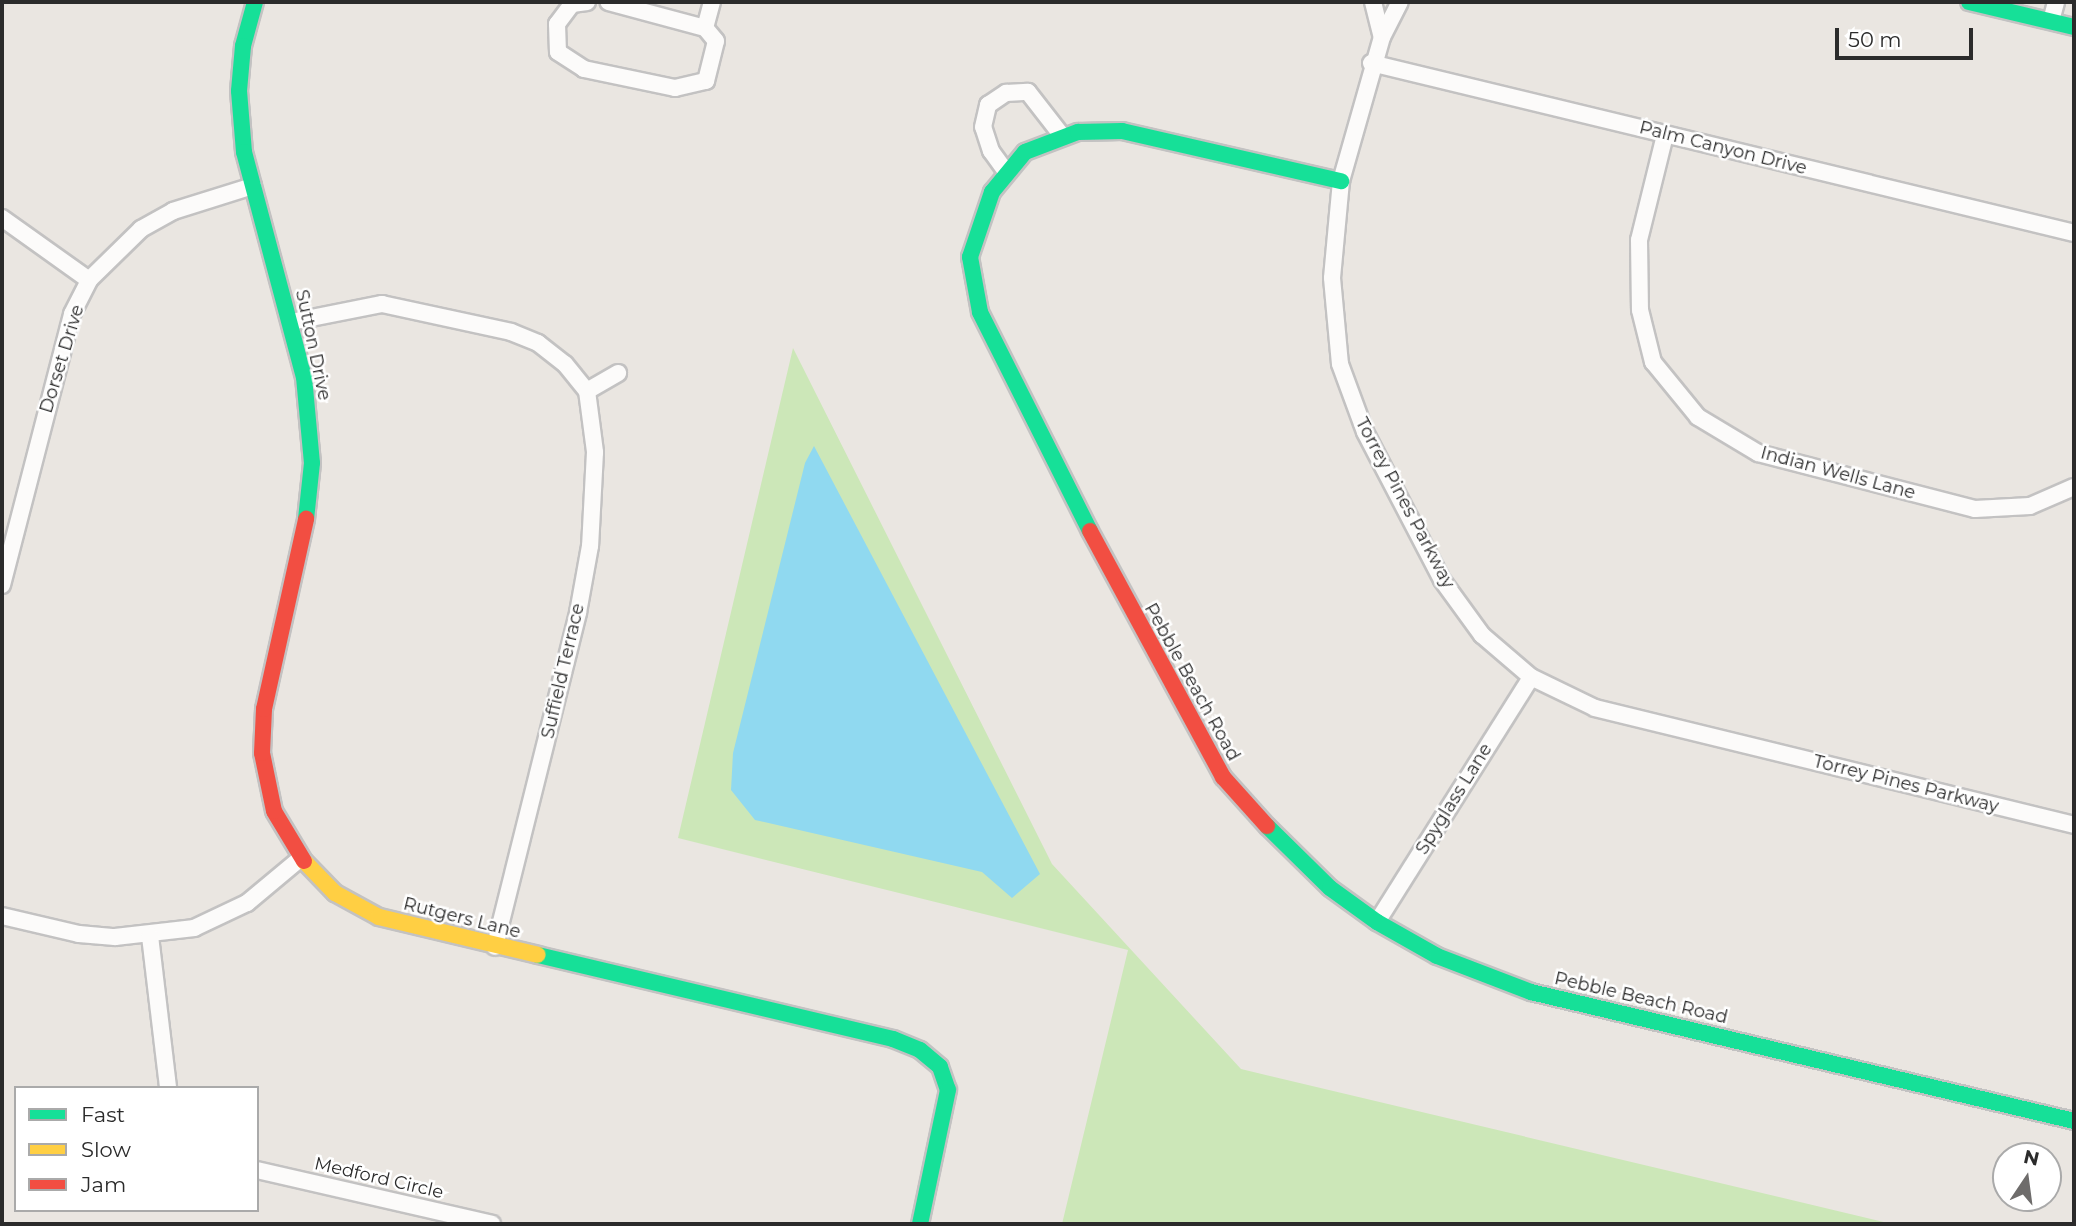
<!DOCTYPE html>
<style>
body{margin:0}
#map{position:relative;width:2076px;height:1226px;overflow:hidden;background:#eae6e1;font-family:Montserrat,sans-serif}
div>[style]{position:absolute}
.green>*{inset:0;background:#cce7b8}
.water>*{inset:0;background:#90d9f0}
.roads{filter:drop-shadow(2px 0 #c3c2c2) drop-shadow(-2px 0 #c3c2c2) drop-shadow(0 2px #c3c2c2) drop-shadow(0 -2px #c3c2c2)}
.street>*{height:16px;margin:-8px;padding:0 8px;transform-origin:8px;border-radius:8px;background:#fcfbfa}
.fast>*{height:16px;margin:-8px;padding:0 8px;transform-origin:8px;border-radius:8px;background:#16e098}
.slow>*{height:16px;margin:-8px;padding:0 8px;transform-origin:8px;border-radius:8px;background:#ffcf43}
.jam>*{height:16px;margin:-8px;padding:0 8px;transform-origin:8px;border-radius:8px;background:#f24e42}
span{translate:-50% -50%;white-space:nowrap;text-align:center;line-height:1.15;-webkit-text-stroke:5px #fff;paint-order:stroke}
.street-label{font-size:18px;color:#2b2b2b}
.frame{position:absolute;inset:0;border:4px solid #2b2b2b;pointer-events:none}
.legend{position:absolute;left:14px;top:1086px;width:245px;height:126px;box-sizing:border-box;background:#fff;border:2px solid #aaa;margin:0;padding:9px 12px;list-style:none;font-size:21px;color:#2b2b2b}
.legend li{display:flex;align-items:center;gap:14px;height:35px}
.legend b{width:35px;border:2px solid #aaa}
.north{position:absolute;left:1992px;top:1142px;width:70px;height:70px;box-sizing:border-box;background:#fff;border:2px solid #aaa;border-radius:50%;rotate:13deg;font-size:19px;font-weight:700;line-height:28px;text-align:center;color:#2b2b2b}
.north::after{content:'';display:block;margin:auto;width:24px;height:32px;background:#6e6c6b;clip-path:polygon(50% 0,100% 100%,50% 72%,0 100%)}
.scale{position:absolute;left:1835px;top:28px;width:138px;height:32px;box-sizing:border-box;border:4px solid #2b2b2b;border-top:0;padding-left:9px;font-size:21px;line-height:24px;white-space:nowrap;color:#2b2b2b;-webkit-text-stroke:5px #fff;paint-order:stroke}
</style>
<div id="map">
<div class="green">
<i style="clip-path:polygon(793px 348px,1052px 864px,1241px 1069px,1892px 1224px,1062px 1224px,1128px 950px,678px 838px)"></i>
</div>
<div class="water">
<i style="clip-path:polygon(814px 446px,1040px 874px,1012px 898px,982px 872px,755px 820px,731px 790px,733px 753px,805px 463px)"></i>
</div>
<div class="roads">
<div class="street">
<i style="left:587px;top:2px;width:15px;rotate:172deg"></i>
<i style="left:572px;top:4px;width:25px;rotate:127deg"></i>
<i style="left:557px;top:24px;width:28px;rotate:88deg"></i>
<i style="left:558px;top:52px;width:31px;rotate:33deg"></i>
<i style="left:584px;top:69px;width:93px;rotate:11.8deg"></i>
<i style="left:675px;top:88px;width:32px;rotate:-13deg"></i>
<i style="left:706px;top:81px;width:41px;rotate:-76deg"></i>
<i style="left:716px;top:41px;width:17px;rotate:-130deg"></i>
<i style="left:705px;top:28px;width:100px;rotate:-165deg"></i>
<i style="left:1373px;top:2px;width:36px;rotate:76deg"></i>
<i style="left:1382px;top:37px;width:39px;rotate:-63deg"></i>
<i style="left:2051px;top:21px;width:20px;rotate:-75deg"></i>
<i style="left:705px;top:28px;width:27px;rotate:-75deg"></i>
<i style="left:1382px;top:37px;width:150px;rotate:105.9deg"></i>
<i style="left:1341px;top:181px;width:97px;rotate:95.3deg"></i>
<i style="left:1332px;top:278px;width:86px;rotate:84.7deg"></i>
<i style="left:1340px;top:364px;width:72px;rotate:69.8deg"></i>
<i style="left:1365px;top:432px;width:167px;rotate:62.5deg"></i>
<i style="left:1442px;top:580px;width:68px;rotate:54deg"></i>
<i style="left:1482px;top:635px;width:65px;rotate:40.6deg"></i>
<i style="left:1531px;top:677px;width:71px;rotate:25.8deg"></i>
<i style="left:1595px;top:708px;width:493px;rotate:13.7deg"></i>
<i style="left:1371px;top:63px;width:723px;rotate:13.59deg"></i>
<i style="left:1665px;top:135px;width:108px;rotate:103.9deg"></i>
<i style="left:1639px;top:240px;width:70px;rotate:89.2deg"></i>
<i style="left:1640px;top:310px;width:54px;rotate:76deg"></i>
<i style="left:1653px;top:362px;width:71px;rotate:50.7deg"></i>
<i style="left:1698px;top:417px;width:70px;rotate:31deg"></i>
<i style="left:1758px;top:453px;width:224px;rotate:14.5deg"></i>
<i style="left:1975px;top:509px;width:55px;rotate:-3.1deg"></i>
<i style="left:2030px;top:506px;width:48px;rotate:-23.4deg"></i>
<i style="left:1007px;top:173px;width:27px;rotate:-126deg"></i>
<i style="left:991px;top:151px;width:25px;rotate:-108deg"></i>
<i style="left:983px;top:127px;width:23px;rotate:-77deg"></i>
<i style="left:988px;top:105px;width:22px;rotate:-34deg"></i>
<i style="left:1006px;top:93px;width:22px;rotate:-3deg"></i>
<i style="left:1028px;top:92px;width:57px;rotate:52.1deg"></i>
<i style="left:2px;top:218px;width:107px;rotate:35.5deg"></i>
<i style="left:291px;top:322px;width:93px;rotate:-11.2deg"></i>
<i style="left:382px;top:304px;width:132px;rotate:12.2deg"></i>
<i style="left:511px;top:332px;width:29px;rotate:22deg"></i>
<i style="left:538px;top:343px;width:34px;rotate:38deg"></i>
<i style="left:565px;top:364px;width:35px;rotate:51deg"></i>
<i style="left:587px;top:391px;width:62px;rotate:82.5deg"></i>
<i style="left:595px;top:452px;width:94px;rotate:93deg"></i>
<i style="left:590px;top:546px;width:68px;rotate:100.2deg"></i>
<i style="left:578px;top:613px;width:344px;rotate:104deg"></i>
<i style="left:587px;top:391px;width:36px;rotate:-30deg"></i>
<i style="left:2px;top:585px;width:280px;rotate:-75.5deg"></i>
<i style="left:72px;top:314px;width:38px;rotate:-63deg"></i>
<i style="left:89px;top:280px;width:73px;rotate:-44.4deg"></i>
<i style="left:141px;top:229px;width:37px;rotate:-29deg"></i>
<i style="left:173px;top:211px;width:84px;rotate:-17.4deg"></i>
<i style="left:2px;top:916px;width:79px;rotate:13.2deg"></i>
<i style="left:79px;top:934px;width:36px;rotate:5deg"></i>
<i style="left:115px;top:937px;width:80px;rotate:-6.5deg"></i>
<i style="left:194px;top:928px;width:59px;rotate:-25.3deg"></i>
<i style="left:247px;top:903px;width:70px;rotate:-39.8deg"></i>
<i style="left:1377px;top:922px;width:289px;rotate:-57.8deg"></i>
<i style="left:150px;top:936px;width:153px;rotate:83.2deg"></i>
<i style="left:257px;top:1170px;width:241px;rotate:12.9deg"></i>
</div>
<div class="fast">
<i style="left:255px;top:2px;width:46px;rotate:105.3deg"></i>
<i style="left:243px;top:46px;width:45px;rotate:95.1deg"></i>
<i style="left:239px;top:91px;width:61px;rotate:85.3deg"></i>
<i style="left:244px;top:152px;width:233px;rotate:75.1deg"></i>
<i style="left:304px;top:377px;width:86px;rotate:84.7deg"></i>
<i style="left:312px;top:463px;width:56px;rotate:96.1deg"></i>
<i style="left:1969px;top:2px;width:108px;rotate:13.4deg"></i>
<i style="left:1090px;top:531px;width:245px;rotate:-116.7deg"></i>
<i style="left:980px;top:312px;width:56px;rotate:-100.3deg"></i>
<i style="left:970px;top:257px;width:69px;rotate:-71.3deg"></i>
<i style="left:992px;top:192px;width:52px;rotate:-50.5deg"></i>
<i style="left:1025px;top:152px;width:57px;rotate:-20.7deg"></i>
<i style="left:1078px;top:132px;width:44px;rotate:-1.3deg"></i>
<i style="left:1122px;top:131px;width:225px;rotate:12.9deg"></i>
<i style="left:1267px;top:826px;width:88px;rotate:44.5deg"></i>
<i style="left:1330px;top:888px;width:58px;rotate:35.9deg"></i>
<i style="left:1377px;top:922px;width:69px;rotate:29.5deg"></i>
<i style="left:1437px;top:956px;width:101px;rotate:21deg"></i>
<i style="left:1531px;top:992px;width:558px;rotate:13.36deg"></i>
<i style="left:538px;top:955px;width:365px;rotate:13.3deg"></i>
<i style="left:893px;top:1039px;width:29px;rotate:22deg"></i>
<i style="left:920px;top:1050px;width:26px;rotate:40deg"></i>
<i style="left:940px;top:1067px;width:24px;rotate:71deg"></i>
<i style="left:948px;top:1090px;width:137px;rotate:101.8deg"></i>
</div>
<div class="slow">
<i style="left:304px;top:861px;width:45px;rotate:45.9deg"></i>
<i style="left:335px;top:893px;width:50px;rotate:28.6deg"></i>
<i style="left:379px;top:917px;width:163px;rotate:13.4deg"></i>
</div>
<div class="jam">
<i style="left:1090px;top:531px;width:280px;rotate:61.6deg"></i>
<i style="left:1223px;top:777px;width:66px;rotate:48.1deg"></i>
<i style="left:304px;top:861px;width:58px;rotate:-121deg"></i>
<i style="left:274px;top:811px;width:59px;rotate:-101.7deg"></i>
<i style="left:262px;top:753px;width:44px;rotate:-87.4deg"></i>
<i style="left:264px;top:709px;width:195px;rotate:-77.5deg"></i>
</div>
</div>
<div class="street-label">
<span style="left:1723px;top:148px;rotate:14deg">Palm Canyon Drive</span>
<span style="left:313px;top:345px;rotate:78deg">Sutton Drive</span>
<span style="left:62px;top:359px;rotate:-73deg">Dorset Drive</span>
<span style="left:1838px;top:473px;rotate:15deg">Indian Wells Lane</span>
<span style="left:1405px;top:503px;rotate:62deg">Torrey Pines Parkway</span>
<span style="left:563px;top:671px;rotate:-77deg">Suffield Terrace</span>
<span style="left:1192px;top:682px;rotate:61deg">Pebble Beach Road</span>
<span style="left:1906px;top:784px;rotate:14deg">Torrey Pines Parkway</span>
<span style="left:1454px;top:799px;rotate:-58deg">Spyglass Lane</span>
<span style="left:462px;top:918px;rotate:14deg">Rutgers Lane</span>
<span style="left:1641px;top:998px;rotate:13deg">Pebble Beach Road</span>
<span style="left:379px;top:1178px;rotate:13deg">Medford Circle</span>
</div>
<div class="frame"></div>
<ul class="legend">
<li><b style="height:9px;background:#16e098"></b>Fast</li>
<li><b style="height:9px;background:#ffcf43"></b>Slow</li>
<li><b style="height:9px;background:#f24e42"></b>Jam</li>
</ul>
<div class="north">N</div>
<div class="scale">50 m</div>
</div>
